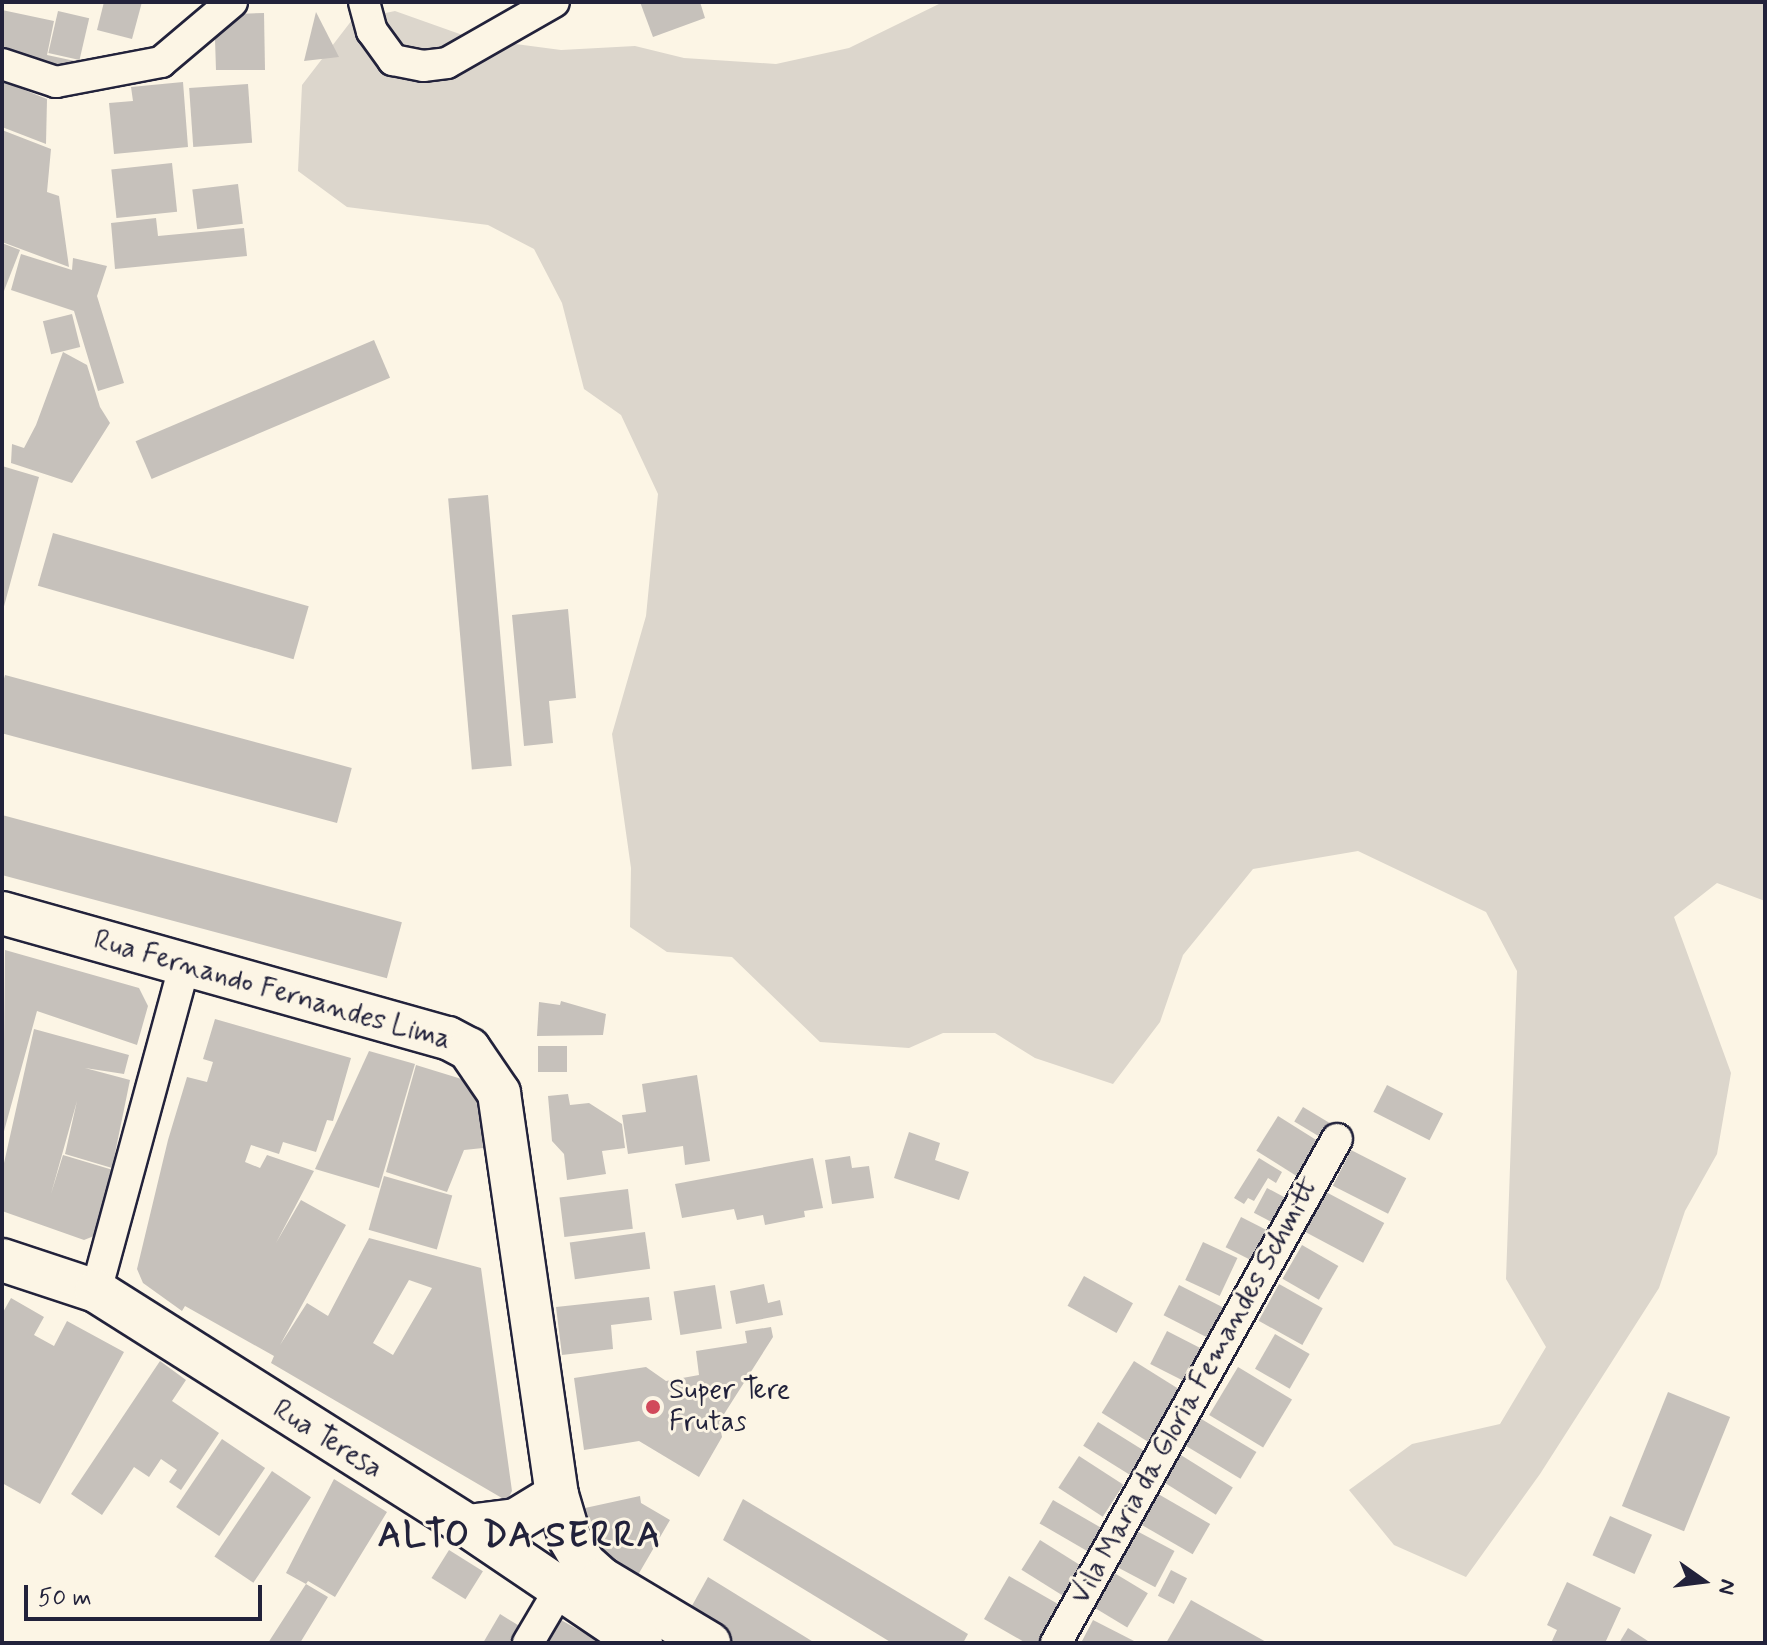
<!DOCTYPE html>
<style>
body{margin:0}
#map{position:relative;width:1767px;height:1645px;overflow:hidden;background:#fcf5e5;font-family:Mynerve,sans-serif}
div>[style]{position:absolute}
.green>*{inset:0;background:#dcd6cc}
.building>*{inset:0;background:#c6c1bb;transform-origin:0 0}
.roads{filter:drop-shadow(2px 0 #22223b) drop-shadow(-2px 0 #22223b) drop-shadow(0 2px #22223b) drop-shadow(0 -2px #22223b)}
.minor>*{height:30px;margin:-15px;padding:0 15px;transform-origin:15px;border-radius:15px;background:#fcf5e5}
.secondary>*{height:42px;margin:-21px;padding:0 21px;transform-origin:21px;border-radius:21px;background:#fcf5e5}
.dots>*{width:22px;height:22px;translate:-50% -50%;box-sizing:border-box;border:4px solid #fcf5e5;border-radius:50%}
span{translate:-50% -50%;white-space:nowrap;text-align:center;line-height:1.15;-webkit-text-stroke:6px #fcf5e5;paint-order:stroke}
.street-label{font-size:28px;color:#22223b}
.poi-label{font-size:28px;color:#22223b}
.left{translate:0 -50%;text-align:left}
.district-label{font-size:36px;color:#22223b;font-weight:700;letter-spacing:2px}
.frame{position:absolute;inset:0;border:4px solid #22223b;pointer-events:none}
.north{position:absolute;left:1663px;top:1541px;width:80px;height:80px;-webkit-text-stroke:6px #fcf5e5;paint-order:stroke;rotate:104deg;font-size:22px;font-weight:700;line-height:32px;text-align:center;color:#22223b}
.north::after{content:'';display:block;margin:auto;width:28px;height:36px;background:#22223b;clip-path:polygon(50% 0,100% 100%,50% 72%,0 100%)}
.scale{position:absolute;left:24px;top:1585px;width:238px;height:36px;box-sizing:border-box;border:4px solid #22223b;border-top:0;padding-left:10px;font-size:24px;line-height:28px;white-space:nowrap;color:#22223b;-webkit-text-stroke:6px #fcf5e5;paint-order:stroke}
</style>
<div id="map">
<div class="green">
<i style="clip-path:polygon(943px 2px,1765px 2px,1765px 901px,1717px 883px,1674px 917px,1731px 1073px,1717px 1154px,1685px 1211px,1659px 1288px,1540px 1474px,1466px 1577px,1394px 1545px,1349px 1490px,1412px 1444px,1500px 1424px,1546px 1347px,1506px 1279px,1517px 971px,1486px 912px,1358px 851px,1253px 869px,1183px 955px,1160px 1022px,1113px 1084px,1035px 1058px,995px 1033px,943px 1033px,909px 1048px,820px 1042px,732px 957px,667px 952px,630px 927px,631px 868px,612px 734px,646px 616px,658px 494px,621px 415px,584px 389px,562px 303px,534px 249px,488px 225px,347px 207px,298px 171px,302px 85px,352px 20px,395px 11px,471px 38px,561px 50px,635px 46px,684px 58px,776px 64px,849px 48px)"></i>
</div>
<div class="building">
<i style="clip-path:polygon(104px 2px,142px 2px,132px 39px,97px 30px)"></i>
<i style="clip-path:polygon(640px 2px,700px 2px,705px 18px,653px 37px)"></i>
<i style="clip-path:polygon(2px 10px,54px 21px,47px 55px,75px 61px,72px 73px,2px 58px)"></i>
<i style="left:58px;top:11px;width:32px;height:43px;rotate:13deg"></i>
<i style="clip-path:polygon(316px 12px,339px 57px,304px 61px)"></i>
<i style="clip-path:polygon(264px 13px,265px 70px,216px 70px,215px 39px,237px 14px)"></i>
<i style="clip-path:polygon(2px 81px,47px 99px,46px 144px,2px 127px)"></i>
<i style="clip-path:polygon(183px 82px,188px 147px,114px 154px,109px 103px,133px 101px,131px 87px)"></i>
<i style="left:248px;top:84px;width:59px;height:59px;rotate:86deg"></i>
<i style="clip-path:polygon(2px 130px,51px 149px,47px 192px,59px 196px,69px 267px,2px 242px)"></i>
<i style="left:172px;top:163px;width:49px;height:61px;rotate:84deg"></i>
<i style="left:238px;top:184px;width:40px;height:46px;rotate:83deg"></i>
<i style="clip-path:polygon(156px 218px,158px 236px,244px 228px,247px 256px,115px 269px,111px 223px)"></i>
<i style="clip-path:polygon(2px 243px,20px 250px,2px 296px)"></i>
<i style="clip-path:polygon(21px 254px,72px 270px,73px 258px,107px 266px,97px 296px,124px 383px,98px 391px,74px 311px,11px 290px)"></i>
<i style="left:72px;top:314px;width:34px;height:30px;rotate:76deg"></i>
<i style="left:374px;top:340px;width:41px;height:259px;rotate:67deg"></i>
<i style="clip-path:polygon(63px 352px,87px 365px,100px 407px,110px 423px,72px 483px,11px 463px,12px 444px,24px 448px,36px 425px)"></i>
<i style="clip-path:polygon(2px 466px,39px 477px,3px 610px,2px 610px)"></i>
<i style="left:488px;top:495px;width:272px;height:40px;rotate:85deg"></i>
<i style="left:53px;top:533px;width:266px;height:55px;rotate:16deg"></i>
<i style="clip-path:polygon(568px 609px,576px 698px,549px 701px,553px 743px,524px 746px,512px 615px)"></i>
<i style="left:5px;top:675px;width:359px;height:57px;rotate:15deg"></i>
<i style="left:2px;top:815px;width:414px;height:58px;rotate:15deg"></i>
<i style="clip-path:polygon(5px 950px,139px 988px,148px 1006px,137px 1045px,37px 1011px,3px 1135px)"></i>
<i style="clip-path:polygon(561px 1001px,606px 1014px,603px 1035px,537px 1036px,539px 1002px,560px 1005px)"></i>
<i style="clip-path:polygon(evenodd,215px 1019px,351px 1058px,333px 1121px,327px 1120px,316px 1152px,283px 1142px,279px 1154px,251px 1145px,245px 1162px,260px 1168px,267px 1155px,314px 1171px,276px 1243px,301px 1200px,346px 1225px,280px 1345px,307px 1303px,328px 1316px,369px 1238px,481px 1268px,512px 1491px,507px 1501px,271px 1363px,274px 1356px,185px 1306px,182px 1311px,143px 1283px,137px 1269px,168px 1140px,187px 1077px,207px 1082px,213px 1062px,203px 1059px,215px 1019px,409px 1280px,432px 1288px,393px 1355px,373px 1343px,409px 1280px)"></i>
<i style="clip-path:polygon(34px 1029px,129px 1055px,124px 1074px,85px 1068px,130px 1080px,112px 1168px,65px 1154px,77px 1101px,51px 1194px,63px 1155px,113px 1170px,94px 1236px,84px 1240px,2px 1211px,2px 1172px)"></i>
<i style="left:538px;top:1046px;width:29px;height:26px"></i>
<i style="clip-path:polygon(369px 1051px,415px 1064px,379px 1188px,315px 1169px)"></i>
<i style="clip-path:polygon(416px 1065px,468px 1081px,479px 1097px,483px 1148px,464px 1150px,447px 1192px,386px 1172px)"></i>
<i style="clip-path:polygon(697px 1075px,710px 1161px,685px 1165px,683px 1146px,628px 1154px,622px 1115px,646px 1112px,642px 1084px)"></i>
<i style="left:1387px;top:1085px;width:63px;height:30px;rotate:27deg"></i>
<i style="clip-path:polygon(568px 1094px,570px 1105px,589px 1103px,622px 1124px,625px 1148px,602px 1151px,606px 1174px,567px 1180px,564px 1154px,552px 1141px,548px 1096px)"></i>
<i style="left:1303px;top:1107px;width:35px;height:17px;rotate:31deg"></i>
<i style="left:1278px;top:1116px;width:55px;height:41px;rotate:32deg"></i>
<i style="clip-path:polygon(909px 1132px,940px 1143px,935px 1160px,969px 1172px,959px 1200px,894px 1178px)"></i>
<i style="left:1351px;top:1150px;width:62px;height:40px;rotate:27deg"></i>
<i style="clip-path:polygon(850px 1156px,852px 1168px,869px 1166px,874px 1198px,832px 1204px,825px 1160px)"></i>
<i style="clip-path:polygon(813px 1158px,823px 1208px,804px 1211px,805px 1217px,765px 1225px,763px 1215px,737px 1220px,734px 1209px,682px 1218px,675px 1184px)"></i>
<i style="clip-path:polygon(1259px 1158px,1282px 1172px,1276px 1183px,1268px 1178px,1254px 1201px,1248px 1198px,1244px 1204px,1234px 1198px)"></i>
<i style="left:384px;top:1176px;width:71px;height:56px;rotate:16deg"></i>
<i style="left:1267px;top:1188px;width:34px;height:28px;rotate:28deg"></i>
<i style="left:628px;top:1189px;width:40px;height:69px;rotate:83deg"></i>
<i style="left:1326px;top:1192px;width:66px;height:45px;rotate:28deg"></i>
<i style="left:1241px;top:1217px;width:42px;height:34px;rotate:27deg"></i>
<i style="left:645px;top:1232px;width:37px;height:76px;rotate:82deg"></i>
<i style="left:1203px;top:1242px;width:38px;height:42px;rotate:25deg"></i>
<i style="left:1302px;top:1245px;width:42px;height:39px;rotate:30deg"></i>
<i style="left:1084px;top:1276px;width:56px;height:34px;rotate:29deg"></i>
<i style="clip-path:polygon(764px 1284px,768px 1303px,780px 1300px,783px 1315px,736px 1324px,730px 1291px)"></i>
<i style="left:1279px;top:1284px;width:50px;height:42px;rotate:29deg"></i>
<i style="left:715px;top:1285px;width:44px;height:42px;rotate:81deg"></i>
<i style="left:1179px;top:1285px;width:59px;height:34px;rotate:27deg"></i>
<i style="clip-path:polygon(649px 1297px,652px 1320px,611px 1325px,613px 1349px,562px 1355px,556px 1307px)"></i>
<i style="clip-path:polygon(11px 1298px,44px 1317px,34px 1335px,54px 1346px,67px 1321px,124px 1352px,40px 1504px,2px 1483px,2px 1314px)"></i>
<i style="clip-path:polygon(771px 1327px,773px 1337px,719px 1422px,722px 1437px,699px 1477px,639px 1441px,584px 1450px,574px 1378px,646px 1367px,666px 1381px,699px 1375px,696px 1351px,747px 1343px,745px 1331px)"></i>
<i style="left:1167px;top:1331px;width:51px;height:37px;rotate:27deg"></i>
<i style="left:1275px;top:1334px;width:40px;height:40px;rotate:30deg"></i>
<i style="clip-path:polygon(160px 1361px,186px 1380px,172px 1401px,219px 1433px,181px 1490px,169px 1482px,177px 1470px,161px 1459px,149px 1477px,134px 1467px,102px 1515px,71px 1494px)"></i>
<i style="left:1134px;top:1361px;width:65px;height:61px;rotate:32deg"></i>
<i style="left:1238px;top:1367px;width:63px;height:56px;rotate:31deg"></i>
<i style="left:1668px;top:1392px;width:67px;height:123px;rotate:22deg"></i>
<i style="left:1193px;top:1414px;width:74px;height:31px;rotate:31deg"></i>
<i style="left:1098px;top:1422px;width:62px;height:28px;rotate:32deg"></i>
<i style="left:222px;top:1439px;width:52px;height:82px;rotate:34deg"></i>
<i style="left:1176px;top:1452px;width:67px;height:32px;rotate:32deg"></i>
<i style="left:1079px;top:1456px;width:53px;height:38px;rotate:33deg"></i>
<i style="left:272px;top:1471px;width:47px;height:103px;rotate:34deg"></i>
<i style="clip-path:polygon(334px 1479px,387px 1512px,335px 1597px,308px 1581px,306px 1584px,328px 1597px,300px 1643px,268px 1643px,306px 1584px,286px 1573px)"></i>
<i style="left:1153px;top:1491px;width:66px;height:35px;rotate:30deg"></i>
<i style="clip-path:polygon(640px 1496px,641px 1503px,670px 1520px,631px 1587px,595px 1558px,585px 1508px)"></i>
<i style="clip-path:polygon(743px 1499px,968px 1634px,963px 1643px,892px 1643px,723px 1540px)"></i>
<i style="left:1053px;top:1500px;width:56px;height:27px;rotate:30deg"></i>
<i style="left:1610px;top:1516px;width:46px;height:43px;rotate:24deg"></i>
<i style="left:1133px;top:1529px;width:47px;height:41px;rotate:28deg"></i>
<i style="left:1040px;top:1540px;width:49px;height:35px;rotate:32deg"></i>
<i style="left:449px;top:1550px;width:40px;height:33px;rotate:32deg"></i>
<i style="left:1171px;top:1570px;width:18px;height:29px;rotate:27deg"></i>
<i style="left:1111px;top:1571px;width:43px;height:40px;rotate:31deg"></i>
<i style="clip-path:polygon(1009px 1576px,1065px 1608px,1044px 1643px,1026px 1643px,984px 1619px)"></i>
<i style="clip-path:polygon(708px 1577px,815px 1643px,721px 1643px,684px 1620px)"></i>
<i style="clip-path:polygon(1567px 1582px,1621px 1608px,1605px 1643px,1551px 1643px,1557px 1630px,1547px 1625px)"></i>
<i style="clip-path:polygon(1191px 1600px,1268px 1643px,1166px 1643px)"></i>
<i style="clip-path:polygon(500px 1614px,531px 1633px,525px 1643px,483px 1643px)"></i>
<i style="clip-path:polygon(561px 1620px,602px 1643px,548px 1643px)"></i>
<i style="clip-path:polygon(1093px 1620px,1138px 1643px,1081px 1643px)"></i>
<i style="clip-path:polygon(1628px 1628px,1651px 1643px,1619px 1643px)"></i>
</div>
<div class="roads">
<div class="minor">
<i style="left:364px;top:2px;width:30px;rotate:75deg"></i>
<i style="left:372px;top:31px;width:36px;rotate:54deg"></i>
<i style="left:393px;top:60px;width:31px;rotate:11deg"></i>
<i style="left:423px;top:66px;width:24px;rotate:-7deg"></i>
<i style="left:447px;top:63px;width:123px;rotate:-29.7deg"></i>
<i style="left:2px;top:64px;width:57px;rotate:18.4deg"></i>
<i style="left:56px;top:82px;width:107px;rotate:-10.8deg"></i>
<i style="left:161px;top:62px;width:93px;rotate:-40.2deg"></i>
<i style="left:96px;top:1291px;width:336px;rotate:-74.8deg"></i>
<i style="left:528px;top:1643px;width:59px;rotate:-59.5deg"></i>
<i style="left:1056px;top:1643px;width:577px;rotate:-60.86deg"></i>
</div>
<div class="secondary">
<i style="left:2px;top:913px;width:463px;rotate:15.7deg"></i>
<i style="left:448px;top:1038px;width:24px;rotate:28deg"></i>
<i style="left:469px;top:1049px;width:53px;rotate:55.7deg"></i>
<i style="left:499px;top:1093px;width:406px;rotate:81.8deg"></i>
<i style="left:557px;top:1495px;width:46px;rotate:73.5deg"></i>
<i style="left:570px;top:1539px;width:28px;rotate:60deg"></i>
<i style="left:584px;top:1563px;width:24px;rotate:42deg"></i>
<i style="left:602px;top:1579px;width:125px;rotate:30.9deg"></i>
<i style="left:2px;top:1260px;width:99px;rotate:18.3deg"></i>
<i style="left:96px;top:1291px;width:440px;rotate:32.3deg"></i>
<i style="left:468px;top:1526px;width:209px;rotate:34.1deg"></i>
<i style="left:468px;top:1526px;width:48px;rotate:-7.1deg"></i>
<i style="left:516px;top:1520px;width:48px;rotate:-31.4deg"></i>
</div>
</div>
<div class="dots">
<i style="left:653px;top:1407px;background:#d1495b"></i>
</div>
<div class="street-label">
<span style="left:272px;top:991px;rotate:16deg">Rua Fernando Fernandes Lima</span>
<span style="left:1196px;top:1391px;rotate:-61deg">Vila Maria da Gloria Femandes Schmitt</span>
<span style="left:327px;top:1440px;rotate:32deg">Rua Teresa</span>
</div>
<div class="poi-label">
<span class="left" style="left:669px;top:1407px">Super Tere<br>Frutas</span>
</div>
<div class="district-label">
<span style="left:520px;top:1537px">ALTO DA SERRA</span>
</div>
<div class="frame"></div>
<div class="north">N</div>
<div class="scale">50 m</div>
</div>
